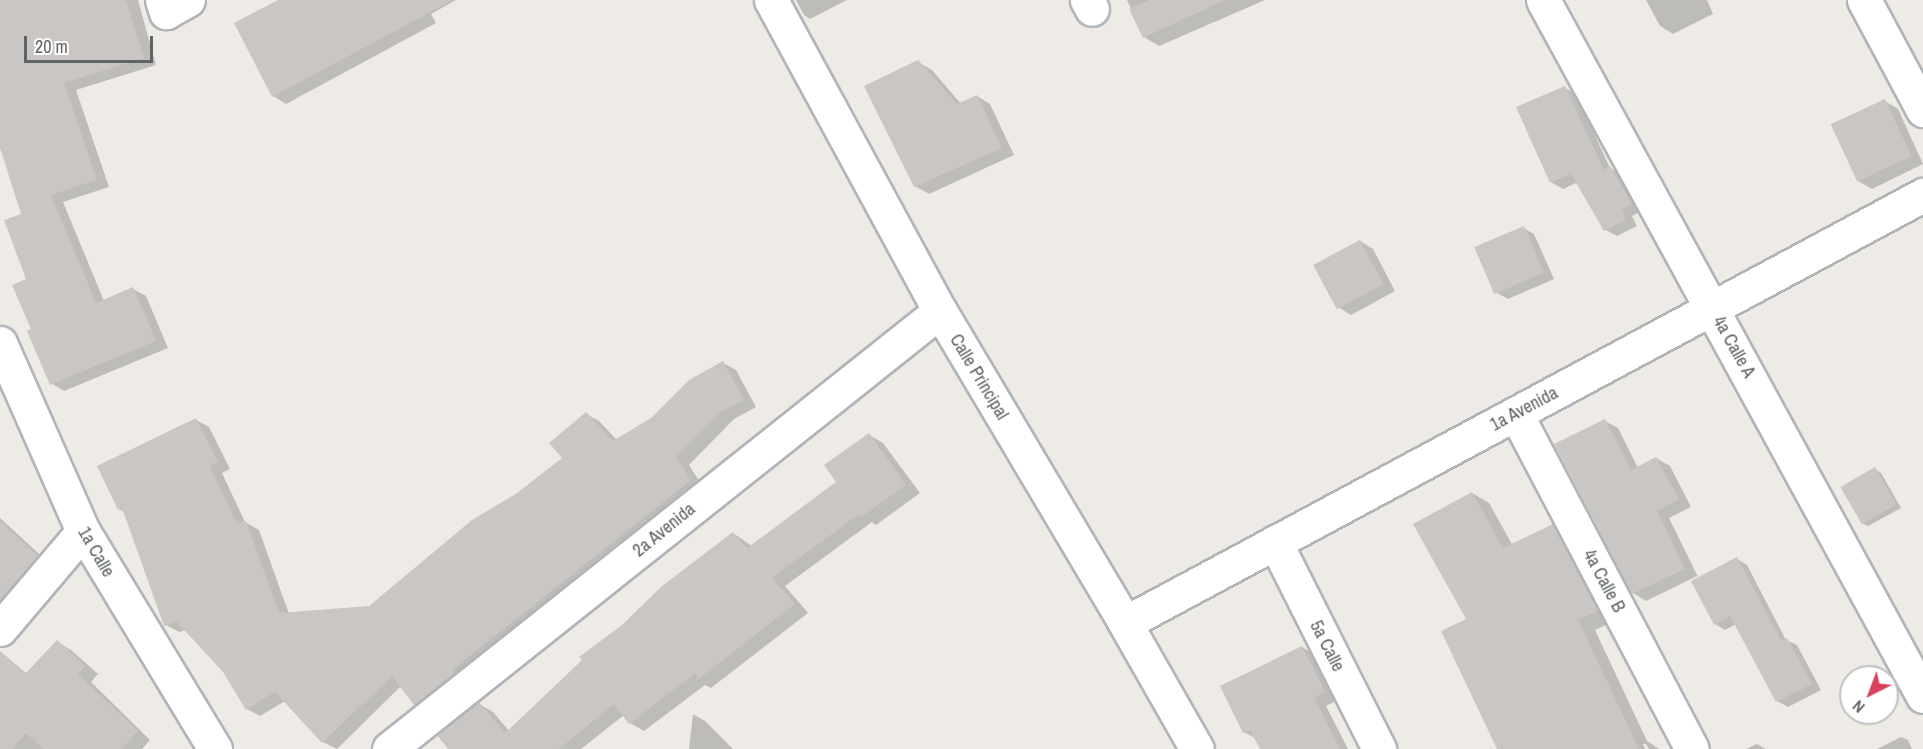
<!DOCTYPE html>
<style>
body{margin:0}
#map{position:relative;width:1923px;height:749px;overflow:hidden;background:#eeebe6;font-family:"Archivo Narrow",sans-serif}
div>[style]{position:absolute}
.shadow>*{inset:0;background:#0003}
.building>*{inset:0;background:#cac6c3;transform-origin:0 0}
.roads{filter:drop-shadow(2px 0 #b1b5b7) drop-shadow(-2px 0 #b1b5b7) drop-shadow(0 2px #b1b5b7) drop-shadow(0 -2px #b1b5b7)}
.street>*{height:33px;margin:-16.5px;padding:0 16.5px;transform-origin:16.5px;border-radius:16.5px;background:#fff}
span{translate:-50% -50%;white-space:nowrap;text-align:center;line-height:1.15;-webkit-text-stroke:4.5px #fff;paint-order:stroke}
.street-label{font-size:18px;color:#5e6365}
.north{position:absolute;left:1839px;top:665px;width:60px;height:60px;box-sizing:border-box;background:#fff;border:2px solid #bfc1c1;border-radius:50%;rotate:222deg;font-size:16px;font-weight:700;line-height:24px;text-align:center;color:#5e6365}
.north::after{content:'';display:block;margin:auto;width:21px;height:27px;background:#d7435c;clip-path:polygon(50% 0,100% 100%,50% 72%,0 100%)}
.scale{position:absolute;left:24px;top:36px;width:129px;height:27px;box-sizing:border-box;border:3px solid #5e6365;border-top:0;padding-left:8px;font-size:18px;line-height:21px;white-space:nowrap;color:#5e6365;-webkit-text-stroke:4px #fff;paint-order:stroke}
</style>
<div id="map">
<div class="shadow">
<i style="clip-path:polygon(0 0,138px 0,156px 65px,76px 90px,109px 187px,63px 202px,104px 301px,133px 289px,146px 296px,168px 348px,64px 391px,51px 383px,33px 330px,23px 215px,0 143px)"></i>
<i style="clip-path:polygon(281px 0,456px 0,431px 14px,436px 23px,286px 104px,273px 96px)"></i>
<i style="clip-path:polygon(796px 0,847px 0,810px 19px,804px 15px)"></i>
<i style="clip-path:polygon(1127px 0,1265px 0,1159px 46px,1144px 37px)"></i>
<i style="clip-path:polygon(1646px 0,1707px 0,1713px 14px,1673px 34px,1660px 26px)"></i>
<i style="clip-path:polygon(918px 62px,932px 70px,961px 104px,977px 96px,990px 104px,1014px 155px,929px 194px,915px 186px)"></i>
<i style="clip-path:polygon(1565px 88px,1576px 94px,1610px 168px,1622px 175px,1642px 211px,1632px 216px,1637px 226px,1617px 236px,1606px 230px,1578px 182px,1563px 189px,1551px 182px)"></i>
<i style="clip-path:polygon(1885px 101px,1898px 109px,1923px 164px,1872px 189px,1858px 181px,1832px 125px)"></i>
<i style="clip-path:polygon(1523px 228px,1534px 234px,1554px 279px,1508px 299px,1497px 293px)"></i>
<i style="clip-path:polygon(1360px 241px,1373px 249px,1395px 291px,1351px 315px,1338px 307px)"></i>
<i style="clip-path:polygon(723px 363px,736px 370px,756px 407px,734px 419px,689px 465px,703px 487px,428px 711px,415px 704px,401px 686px,337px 749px,323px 742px,285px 701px,260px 716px,247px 709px,225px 671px,186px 630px,179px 632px,166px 625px,124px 512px,119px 509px,196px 420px,209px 427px,230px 469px,222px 473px,245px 522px,259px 530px,289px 614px,369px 608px,564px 458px,586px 414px,599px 421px,617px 440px,652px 419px,693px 378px)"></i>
<i style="clip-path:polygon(1605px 421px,1618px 428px,1638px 468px,1656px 458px,1670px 466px,1691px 507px,1669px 518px,1699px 579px,1737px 559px,1747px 565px,1786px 640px,1797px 645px,1821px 690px,1788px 707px,1777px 701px,1736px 624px,1725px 630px,1715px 624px,1697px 576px,1646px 601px,1633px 593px)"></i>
<i style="clip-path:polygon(869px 435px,883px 443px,920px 493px,876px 525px,872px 522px,785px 586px,808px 613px,711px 688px,705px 685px,644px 731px,630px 723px,624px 715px,581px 749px,450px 749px,479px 704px,493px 712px,509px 731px,623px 626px,733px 533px,752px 546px,838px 482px)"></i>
<i style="clip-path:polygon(1875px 469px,1881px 473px,1901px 508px,1868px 526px,1862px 523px)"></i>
<i style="clip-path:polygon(1472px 493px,1489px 503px,1513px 546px,1553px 526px,1570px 536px,1615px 621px,1595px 630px,1647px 741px,1659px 749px,1649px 749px,1646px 744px,1643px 744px,1645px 749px,1499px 749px,1468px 620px)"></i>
<i style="clip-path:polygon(0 518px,50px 564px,0 626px)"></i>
<i style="clip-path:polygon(57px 642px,71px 650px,98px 674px,91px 682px,150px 740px,142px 749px,0 749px,0 651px,27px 674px)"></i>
<i style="clip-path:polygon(1302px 647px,1315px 655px,1338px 700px,1326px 706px,1348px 749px,1262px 749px,1257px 739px,1244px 732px)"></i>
<i style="clip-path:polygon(693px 714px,705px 721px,733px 749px,689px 749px)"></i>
<i style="clip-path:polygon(1901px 737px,1908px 740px,1912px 749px,1877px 749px)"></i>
<i style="clip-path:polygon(1757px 744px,1766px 749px,1746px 749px)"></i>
</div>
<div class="building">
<i style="clip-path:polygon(0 0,126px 0,144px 58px,64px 83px,97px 180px,51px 195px,96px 303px,133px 287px,156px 341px,50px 385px,27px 331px,31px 329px,12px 285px,26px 279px,4px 220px,21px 214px,0 148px)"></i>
<i style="clip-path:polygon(278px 0,453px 0,272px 97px,234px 23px)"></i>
<i style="clip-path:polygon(1149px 0,1225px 0,1143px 38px,1129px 9px)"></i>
<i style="clip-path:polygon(918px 60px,957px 104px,977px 95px,1002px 148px,914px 187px,864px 86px)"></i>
<i style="clip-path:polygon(1565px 86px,1604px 170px,1610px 166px,1632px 204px,1622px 209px,1626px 220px,1604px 231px,1571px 174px,1550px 183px,1516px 107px)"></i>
<i style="left:1885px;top:99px;width:63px;height:60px;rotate:65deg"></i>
<i style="left:1524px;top:226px;width:51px;height:54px;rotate:67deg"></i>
<i style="left:1360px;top:240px;width:50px;height:53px;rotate:62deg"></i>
<i style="clip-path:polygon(723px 361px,744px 400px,721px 412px,676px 457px,691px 480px,452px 670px,455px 673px,414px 705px,392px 676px,322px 743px,275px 692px,246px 710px,223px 672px,176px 621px,164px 626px,122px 508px,118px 510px,97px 466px,196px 418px,218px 462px,210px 466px,237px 524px,246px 521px,279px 613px,369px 606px,472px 520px,517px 493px,562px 458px,549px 443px,586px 412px,613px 441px,651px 418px,689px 380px)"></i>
<i style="clip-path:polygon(1605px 419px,1631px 470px,1656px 457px,1679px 499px,1657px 511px,1685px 569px,1632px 594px,1554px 444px)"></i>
<i style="clip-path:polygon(869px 433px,906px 485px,861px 517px,859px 514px,772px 578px,795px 604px,696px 681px,697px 672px,629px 724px,614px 704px,559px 749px,448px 749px,437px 735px,479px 702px,505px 733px,582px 660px,579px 657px,622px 625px,662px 586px,733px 532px,747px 548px,836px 482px,824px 465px)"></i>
<i style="left:1875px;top:467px;width:43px;height:40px;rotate:60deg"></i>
<i style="clip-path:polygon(1472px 492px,1503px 548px,1553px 524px,1598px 611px,1578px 620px,1639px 749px,1497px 749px,1441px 631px,1466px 619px,1413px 524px)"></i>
<i style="clip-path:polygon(0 521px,38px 556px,0 600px)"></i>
<i style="clip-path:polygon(1737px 557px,1781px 641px,1787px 638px,1812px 684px,1776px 702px,1730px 616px,1714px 625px,1691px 581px)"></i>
<i style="clip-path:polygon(57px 640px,85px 666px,78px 674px,138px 731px,121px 749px,43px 749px,26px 733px,12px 749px,0 749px,0 651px,25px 674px)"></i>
<i style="clip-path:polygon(1302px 646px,1325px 692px,1314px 698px,1340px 749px,1260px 749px,1250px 730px,1243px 733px,1220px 686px)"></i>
</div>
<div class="roads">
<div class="street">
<i style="left:162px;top:0;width:13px;rotate:72deg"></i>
<i style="left:166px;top:12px;width:25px;rotate:-29deg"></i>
<i style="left:771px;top:0;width:354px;rotate:61.5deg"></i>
<i style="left:940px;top:311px;width:363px;rotate:59.3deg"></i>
<i style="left:1125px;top:623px;width:145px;rotate:60.3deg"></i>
<i style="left:1087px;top:0;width:10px;rotate:61deg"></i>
<i style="left:1543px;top:0;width:793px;rotate:61.37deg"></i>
<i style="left:1864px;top:0;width:125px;rotate:61.8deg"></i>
<i style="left:0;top:343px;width:206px;rotate:66.2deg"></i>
<i style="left:83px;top:531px;width:255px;rotate:58.8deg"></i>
<i style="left:1516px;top:414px;width:378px;rotate:62.3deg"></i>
<i style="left:1275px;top:542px;width:232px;rotate:63.3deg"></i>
<i style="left:1125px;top:623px;width:906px;rotate:-28.21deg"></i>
<i style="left:0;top:629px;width:128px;rotate:-49.7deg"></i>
<i style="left:389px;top:749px;width:704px;rotate:-38.48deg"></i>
</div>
</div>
<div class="street-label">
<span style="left:1734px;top:347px;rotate:61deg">4a Calle A</span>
<span style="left:979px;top:377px;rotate:59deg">Calle Principal</span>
<span style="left:1524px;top:409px;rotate:-28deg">1a Avenida</span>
<span style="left:664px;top:530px;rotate:-39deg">2a Avenida</span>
<span style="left:96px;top:552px;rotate:60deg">1a Calle</span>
<span style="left:1604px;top:581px;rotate:62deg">4a Calle B</span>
<span style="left:1327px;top:646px;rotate:63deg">5a Calle</span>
</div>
<div class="north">N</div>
<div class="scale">20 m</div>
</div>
